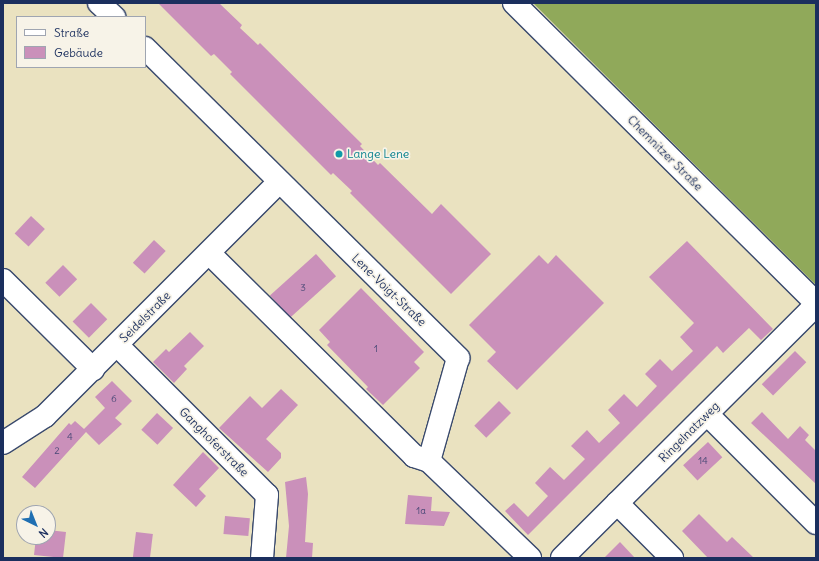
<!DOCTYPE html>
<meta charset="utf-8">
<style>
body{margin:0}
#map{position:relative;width:819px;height:561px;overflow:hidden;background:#eae2c0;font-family:Delius,sans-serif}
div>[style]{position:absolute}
.forest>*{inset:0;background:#90a95a}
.building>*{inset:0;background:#ca90ba;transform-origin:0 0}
.roads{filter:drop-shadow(1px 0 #3a4a6d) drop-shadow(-1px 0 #3a4a6d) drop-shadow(0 1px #3a4a6d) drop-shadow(0 -1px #3a4a6d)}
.minor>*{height:22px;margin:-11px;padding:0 11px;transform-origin:11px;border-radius:11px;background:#fff}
.major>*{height:22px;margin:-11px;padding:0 11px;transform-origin:11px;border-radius:11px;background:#fff}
.dots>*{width:11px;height:11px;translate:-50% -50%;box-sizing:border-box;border:2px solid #f7f3e8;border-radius:50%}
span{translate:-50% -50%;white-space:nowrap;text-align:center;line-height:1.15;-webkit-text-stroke:3.5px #f7f3e8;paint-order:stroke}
.number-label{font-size:10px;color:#474775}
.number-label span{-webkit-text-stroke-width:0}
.street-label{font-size:12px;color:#1b2f5e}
.culture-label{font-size:12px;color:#0d838f}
.left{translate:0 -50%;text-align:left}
.frame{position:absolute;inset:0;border:4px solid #1b2f5e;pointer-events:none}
.legend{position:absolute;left:16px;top:16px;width:130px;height:52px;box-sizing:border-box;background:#f7f3e8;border:1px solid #9fa5b1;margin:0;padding:5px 7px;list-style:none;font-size:12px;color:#1b2f5e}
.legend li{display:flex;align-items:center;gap:8px;height:20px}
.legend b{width:20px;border:1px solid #9fa5b1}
.north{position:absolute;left:16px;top:505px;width:40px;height:40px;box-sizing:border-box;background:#f7f3e8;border:1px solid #9fa5b1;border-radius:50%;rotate:137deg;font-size:11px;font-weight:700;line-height:16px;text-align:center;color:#1b2f5e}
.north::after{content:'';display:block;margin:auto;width:14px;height:18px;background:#1f6fb2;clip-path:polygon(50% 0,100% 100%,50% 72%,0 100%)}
</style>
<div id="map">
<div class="forest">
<i style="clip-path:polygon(533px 3px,816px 3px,816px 285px,667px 137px)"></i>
</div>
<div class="building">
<i style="clip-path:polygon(158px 3px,219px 3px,242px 25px,240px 28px,258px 45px,260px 43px,362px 144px,360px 146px,378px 165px,380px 163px,432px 214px,441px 204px,491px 254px,451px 294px,350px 193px,352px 191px,333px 173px,331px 175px,230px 74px,232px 72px,214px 54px,211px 56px)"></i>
<i style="left:31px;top:216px;width:19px;height:24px;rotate:43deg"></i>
<i style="left:154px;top:240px;width:16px;height:31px;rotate:43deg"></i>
<i style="clip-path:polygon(687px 241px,773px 329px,761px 340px,749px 328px,723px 353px,717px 346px,528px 535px,505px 511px,514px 503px,528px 517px,548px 496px,535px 483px,550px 467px,564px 480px,585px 459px,571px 446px,587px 430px,599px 443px,620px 423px,608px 410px,624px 394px,637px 407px,657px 386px,645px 374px,660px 359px,672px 371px,693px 351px,680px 337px,694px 323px,649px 277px)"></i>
<i style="left:316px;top:254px;width:30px;height:62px;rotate:48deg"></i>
<i style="clip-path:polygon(539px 255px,548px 264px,556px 255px,604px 303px,517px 390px,487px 361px,496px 352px,469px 325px)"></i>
<i style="left:63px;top:265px;width:20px;height:25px;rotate:45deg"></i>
<i style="clip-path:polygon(361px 288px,424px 352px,414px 362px,420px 368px,383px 405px,366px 389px,368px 387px,327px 345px,330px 342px,319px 330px)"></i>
<i style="left:91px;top:303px;width:23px;height:26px;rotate:45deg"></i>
<i style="clip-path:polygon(190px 332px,204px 346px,184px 366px,187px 369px,174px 383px,153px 362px,166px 349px,169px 352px)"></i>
<i style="left:795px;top:351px;width:16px;height:47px;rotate:45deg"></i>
<i style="clip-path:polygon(112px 381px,132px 401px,115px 418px,122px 424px,99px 445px,86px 432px,35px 488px,22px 477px,69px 423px,71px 425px,75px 421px,84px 429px,105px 408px,95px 397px)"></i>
<i style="clip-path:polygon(281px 389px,298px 405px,266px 439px,281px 453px,281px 458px,268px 472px,219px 428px,250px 396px,262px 408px)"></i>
<i style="left:499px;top:401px;width:17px;height:35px;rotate:45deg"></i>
<i style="clip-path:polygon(762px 412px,788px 439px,800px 426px,809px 435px,805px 440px,816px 451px,816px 484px,751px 423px)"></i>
<i style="left:157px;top:413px;width:22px;height:23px;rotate:43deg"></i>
<i style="left:708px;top:442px;width:21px;height:34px;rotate:47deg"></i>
<i style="clip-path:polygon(203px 452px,219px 468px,199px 489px,206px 496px,196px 507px,173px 485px)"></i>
<i style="clip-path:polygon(306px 477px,308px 494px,305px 542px,313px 543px,312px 558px,286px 558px,289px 526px,285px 482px)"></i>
<i style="clip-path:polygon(408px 495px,432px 497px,431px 511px,450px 512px,444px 526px,405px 524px)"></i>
<i style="clip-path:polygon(699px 514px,727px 542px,732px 537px,754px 558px,708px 558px,682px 531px)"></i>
<i style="left:225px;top:516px;width:25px;height:18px;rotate:5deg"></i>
<i style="clip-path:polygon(48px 530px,66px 532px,63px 558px,34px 555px,36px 537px,48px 537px)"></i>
<i style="left:136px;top:532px;width:17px;height:26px;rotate:7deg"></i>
<i style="clip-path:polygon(620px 542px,635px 558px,604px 558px)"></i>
</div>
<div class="roads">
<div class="minor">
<i style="left:99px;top:3px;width:21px;rotate:43deg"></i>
<i style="left:145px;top:48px;width:441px;rotate:44.7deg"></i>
<i style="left:458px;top:358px;width:107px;rotate:105.7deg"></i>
<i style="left:429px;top:461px;width:140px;rotate:43.8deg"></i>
<i style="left:209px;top:253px;width:289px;rotate:44.7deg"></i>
<i style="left:414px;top:456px;width:16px;rotate:18deg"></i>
<i style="left:3px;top:280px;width:127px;rotate:44.7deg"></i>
<i style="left:117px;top:345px;width:212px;rotate:45deg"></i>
<i style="left:267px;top:495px;width:63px;rotate:94.5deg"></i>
<i style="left:707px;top:414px;width:154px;rotate:45deg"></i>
<i style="left:3px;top:443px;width:50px;rotate:-32.7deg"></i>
<i style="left:45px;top:416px;width:331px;rotate:-45deg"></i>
<i style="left:617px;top:503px;width:78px;rotate:45deg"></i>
<i style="left:562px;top:558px;width:359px;rotate:-44.9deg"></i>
</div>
<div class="major">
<i style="left:514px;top:3px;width:426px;rotate:44.8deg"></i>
</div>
</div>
<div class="dots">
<i style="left:339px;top:154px;background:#0f9aa8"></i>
</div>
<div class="number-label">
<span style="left:303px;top:288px">3</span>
<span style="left:376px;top:349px">1</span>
<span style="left:114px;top:399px">6</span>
<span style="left:70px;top:437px">4</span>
<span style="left:57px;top:451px">2</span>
<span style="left:703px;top:461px">14</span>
<span style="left:421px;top:511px">1a</span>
</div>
<div class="street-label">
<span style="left:665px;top:153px;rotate:45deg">Chemnitzer Straße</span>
<span style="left:389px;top:290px;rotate:44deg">Lene-Voigt-Straße</span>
<span style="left:145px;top:317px;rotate:-45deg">Seidelstraße</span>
<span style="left:689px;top:432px;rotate:-45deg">Ringelnatzweg</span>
<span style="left:214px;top:442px;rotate:45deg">Ganghoferstraße</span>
</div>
<div class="culture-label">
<span class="left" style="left:347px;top:154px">Lange Lene</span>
</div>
<div class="frame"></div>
<ul class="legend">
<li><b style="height:5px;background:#fff"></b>Straße</li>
<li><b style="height:11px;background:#ca90ba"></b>Gebäude</li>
</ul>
<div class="north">N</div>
</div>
